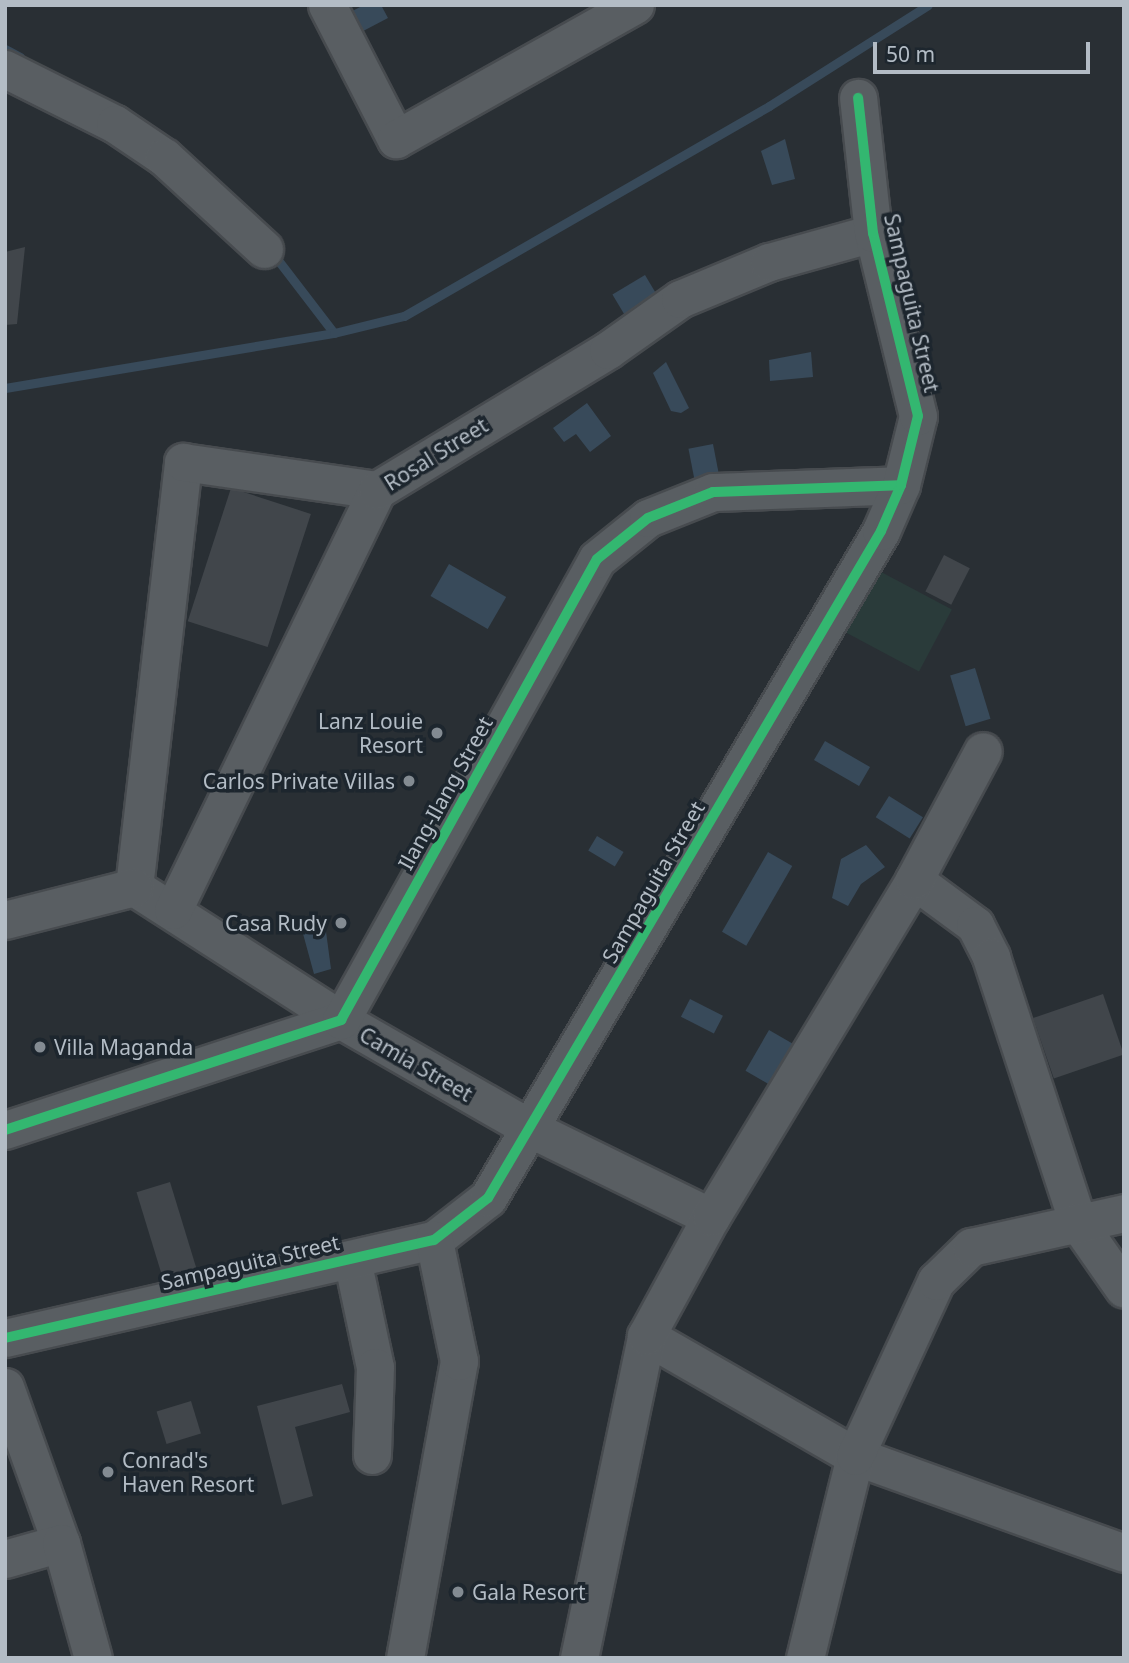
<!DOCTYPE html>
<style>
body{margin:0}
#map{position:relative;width:1129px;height:1663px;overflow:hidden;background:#292f34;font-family:"Noto Sans",sans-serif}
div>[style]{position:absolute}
.green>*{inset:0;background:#2a3b3a;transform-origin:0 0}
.water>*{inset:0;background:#384a5a;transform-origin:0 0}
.stream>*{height:9px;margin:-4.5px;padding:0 4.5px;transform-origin:4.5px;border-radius:4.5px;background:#384a5a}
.building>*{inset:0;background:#41464b;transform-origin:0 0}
.roads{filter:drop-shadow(2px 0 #474b4f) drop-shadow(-2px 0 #474b4f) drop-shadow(0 2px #474b4f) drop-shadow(0 -2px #474b4f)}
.minor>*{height:37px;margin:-18.5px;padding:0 18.5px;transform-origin:18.5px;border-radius:18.5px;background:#595e62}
.cycleway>*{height:10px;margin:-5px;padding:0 5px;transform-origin:5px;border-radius:5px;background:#33b770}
.dots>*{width:19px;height:19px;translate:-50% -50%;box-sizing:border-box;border:4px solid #1d262e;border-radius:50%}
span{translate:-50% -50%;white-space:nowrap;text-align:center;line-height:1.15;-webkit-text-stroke:7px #1d262e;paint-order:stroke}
.street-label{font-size:21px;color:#b3bcc5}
.poi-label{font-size:21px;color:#b3bcc5}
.right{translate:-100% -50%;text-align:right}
.left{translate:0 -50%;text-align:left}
.frame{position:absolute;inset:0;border:7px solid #b3bcc5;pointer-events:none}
.scale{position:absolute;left:873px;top:42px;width:217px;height:32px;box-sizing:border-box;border:4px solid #b3bcc5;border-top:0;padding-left:9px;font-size:21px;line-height:24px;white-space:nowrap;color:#b3bcc5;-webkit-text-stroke:5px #1d262e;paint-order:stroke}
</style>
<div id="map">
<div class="green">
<i style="left:868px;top:565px;width:95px;height:70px;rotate:28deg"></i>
</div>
<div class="water">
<i style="clip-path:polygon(364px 5px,381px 5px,388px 18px,346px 40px,335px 20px)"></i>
<i style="clip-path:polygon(785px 139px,795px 179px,772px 185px,761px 151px)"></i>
<i style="left:645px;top:275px;width:27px;height:38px;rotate:59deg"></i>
<i style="clip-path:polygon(811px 352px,813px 377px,770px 381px,769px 360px)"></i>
<i style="clip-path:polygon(666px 362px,689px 408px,681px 413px,671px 411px,653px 373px)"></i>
<i style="clip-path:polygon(587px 403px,611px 436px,590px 452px,576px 434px,564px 442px,553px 428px)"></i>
<i style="left:713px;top:444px;width:41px;height:25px;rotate:79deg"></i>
<i style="left:449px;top:564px;width:66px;height:37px;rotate:30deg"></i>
<i style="left:975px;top:668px;width:53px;height:26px;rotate:73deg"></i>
<i style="left:825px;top:741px;width:52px;height:22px;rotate:30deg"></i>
<i style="left:889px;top:796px;width:40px;height:25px;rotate:32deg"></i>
<i style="left:597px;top:836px;width:31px;height:17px;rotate:31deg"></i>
<i style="clip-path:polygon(866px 845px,885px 867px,861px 884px,848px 906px,832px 898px,841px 859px)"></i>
<i style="left:768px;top:852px;width:28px;height:92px;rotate:30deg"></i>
<i style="clip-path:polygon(325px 924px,331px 969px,314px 974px,302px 930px)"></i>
<i style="left:690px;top:999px;width:37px;height:20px;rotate:27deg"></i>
<i style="left:769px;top:1030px;width:34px;height:47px;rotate:30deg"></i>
</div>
<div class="stream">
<i style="left:5px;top:49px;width:17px;rotate:28deg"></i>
<i style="left:271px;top:251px;width:103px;rotate:52.5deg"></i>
<i style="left:5px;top:388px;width:334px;rotate:-9.5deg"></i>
<i style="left:334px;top:333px;width:72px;rotate:-13.7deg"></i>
<i style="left:404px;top:316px;width:421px;rotate:-29.9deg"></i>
<i style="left:769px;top:106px;width:188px;rotate:-32.4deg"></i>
</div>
<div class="building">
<i style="clip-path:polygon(25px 247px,17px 324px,5px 325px,5px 252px)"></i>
<i style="left:231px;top:488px;width:84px;height:140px;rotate:18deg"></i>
<i style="left:944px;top:555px;width:29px;height:41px;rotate:27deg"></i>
<i style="left:1103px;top:994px;width:64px;height:74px;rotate:71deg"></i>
<i style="left:170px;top:1182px;width:91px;height:35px;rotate:73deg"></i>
<i style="clip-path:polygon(342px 1384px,350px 1412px,295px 1427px,313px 1496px,282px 1505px,257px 1406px)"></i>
<i style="left:191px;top:1401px;width:34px;height:36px;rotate:73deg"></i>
</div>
<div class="roads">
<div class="minor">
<i style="left:327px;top:5px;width:151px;rotate:62.8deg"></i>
<i style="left:396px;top:139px;width:274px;rotate:-29.3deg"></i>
<i style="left:5px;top:69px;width:123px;rotate:26.6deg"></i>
<i style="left:115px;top:124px;width:59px;rotate:34deg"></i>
<i style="left:164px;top:157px;width:136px;rotate:42.6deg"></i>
<i style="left:914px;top:880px;width:76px;rotate:36.4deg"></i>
<i style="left:975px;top:925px;width:36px;rotate:63deg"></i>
<i style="left:991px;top:957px;width:280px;rotate:71.9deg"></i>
<i style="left:1078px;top:1223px;width:80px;rotate:55.1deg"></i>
<i style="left:134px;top:887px;width:246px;rotate:32.7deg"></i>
<i style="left:341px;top:1020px;width:219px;rotate:29.8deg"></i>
<i style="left:531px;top:1129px;width:200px;rotate:26.1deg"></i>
<i style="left:134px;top:887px;width:428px;rotate:-83.4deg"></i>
<i style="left:183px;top:462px;width:196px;rotate:8.2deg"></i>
<i style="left:173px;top:910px;width:467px;rotate:-64.1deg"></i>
<i style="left:377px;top:490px;width:270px;rotate:-31.2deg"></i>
<i style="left:608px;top:350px;width:88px;rotate:-35.3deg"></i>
<i style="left:680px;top:299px;width:96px;rotate:-22.6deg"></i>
<i style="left:769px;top:262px;width:108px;rotate:-15.6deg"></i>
<i style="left:5px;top:920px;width:133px;rotate:-14.3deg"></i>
<i style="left:5px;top:1130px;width:354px;rotate:-18.1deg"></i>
<i style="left:341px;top:1020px;width:527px;rotate:-60.96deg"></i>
<i style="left:597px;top:559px;width:65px;rotate:-38.8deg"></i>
<i style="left:648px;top:518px;width:70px;rotate:-21.8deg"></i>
<i style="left:713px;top:492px;width:188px;rotate:-2.1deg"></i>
<i style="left:352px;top:1259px;width:110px;rotate:78deg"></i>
<i style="left:375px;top:1367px;width:88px;rotate:92deg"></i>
<i style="left:646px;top:1336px;width:241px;rotate:29.9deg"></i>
<i style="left:855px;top:1456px;width:286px;rotate:19.8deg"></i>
<i style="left:5px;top:1338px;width:440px;rotate:-12.9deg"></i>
<i style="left:434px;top:1240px;width:68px;rotate:-37.9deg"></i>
<i style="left:488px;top:1198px;width:774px;rotate:-59.49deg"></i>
<i style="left:881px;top:531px;width:50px;rotate:-66.5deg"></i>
<i style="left:901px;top:485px;width:71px;rotate:-76.2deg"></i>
<i style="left:918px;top:416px;width:188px;rotate:-103.8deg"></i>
<i style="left:873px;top:233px;width:136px;rotate:-96.3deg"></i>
<i style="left:5px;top:1387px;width:166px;rotate:70.3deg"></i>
<i style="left:61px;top:1543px;width:58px;rotate:164.1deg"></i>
<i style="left:61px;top:1543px;width:119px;rotate:74.5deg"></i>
<i style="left:405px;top:1658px;width:302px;rotate:-79.7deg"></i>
<i style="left:459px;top:1361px;width:124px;rotate:-101.7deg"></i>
<i style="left:579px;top:1658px;width:329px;rotate:-78.2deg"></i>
<i style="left:646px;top:1336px;width:136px;rotate:-61.4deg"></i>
<i style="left:711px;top:1217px;width:393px;rotate:-58.9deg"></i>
<i style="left:914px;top:880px;width:146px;rotate:-61.9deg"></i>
<i style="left:805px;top:1658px;width:208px;rotate:-76.1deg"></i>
<i style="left:855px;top:1456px;width:193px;rotate:-65.2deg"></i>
<i style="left:936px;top:1281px;width:49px;rotate:-44.2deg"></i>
<i style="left:971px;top:1247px;width:157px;rotate:-12.5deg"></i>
</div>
</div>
<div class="cycleway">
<i style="left:5px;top:1130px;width:354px;rotate:-18.1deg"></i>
<i style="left:341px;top:1020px;width:527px;rotate:-60.96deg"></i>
<i style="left:597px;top:559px;width:65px;rotate:-38.8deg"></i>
<i style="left:648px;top:518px;width:70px;rotate:-21.8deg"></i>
<i style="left:713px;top:492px;width:188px;rotate:-2.1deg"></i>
<i style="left:5px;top:1338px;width:440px;rotate:-12.9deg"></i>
<i style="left:434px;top:1240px;width:68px;rotate:-37.9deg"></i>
<i style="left:488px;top:1198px;width:774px;rotate:-59.49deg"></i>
<i style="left:881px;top:531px;width:50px;rotate:-66.5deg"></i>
<i style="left:901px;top:485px;width:71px;rotate:-76.2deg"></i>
<i style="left:918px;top:416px;width:188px;rotate:-103.8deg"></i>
<i style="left:873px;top:233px;width:136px;rotate:-96.3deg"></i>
</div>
<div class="dots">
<i style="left:437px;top:733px;background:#838b92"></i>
<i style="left:409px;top:781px;background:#838b92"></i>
<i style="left:341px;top:923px;background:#838b92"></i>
<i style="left:40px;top:1047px;background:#838b92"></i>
<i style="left:108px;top:1472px;background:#838b92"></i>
<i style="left:458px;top:1592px;background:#838b92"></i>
</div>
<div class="street-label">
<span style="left:912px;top:303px;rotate:77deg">Sampaguita Street</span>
<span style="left:436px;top:454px;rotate:-32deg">Rosal Street</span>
<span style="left:445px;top:793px;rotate:-61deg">Ilang-Ilang Street</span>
<span style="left:653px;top:882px;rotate:-60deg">Sampaguita Street</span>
<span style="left:416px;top:1064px;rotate:30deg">Camia Street</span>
<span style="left:250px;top:1262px;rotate:-13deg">Sampaguita Street</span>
</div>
<div class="poi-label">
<span class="right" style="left:423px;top:733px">Lanz Louie<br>Resort</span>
<span class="right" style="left:395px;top:781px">Carlos Private Villas</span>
<span class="right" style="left:327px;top:923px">Casa Rudy</span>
<span class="left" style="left:54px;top:1047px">Villa Maganda</span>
<span class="left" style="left:122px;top:1472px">Conrad's<br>Haven Resort</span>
<span class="left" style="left:472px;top:1592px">Gala Resort</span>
</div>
<div class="frame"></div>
<div class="scale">50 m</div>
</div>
